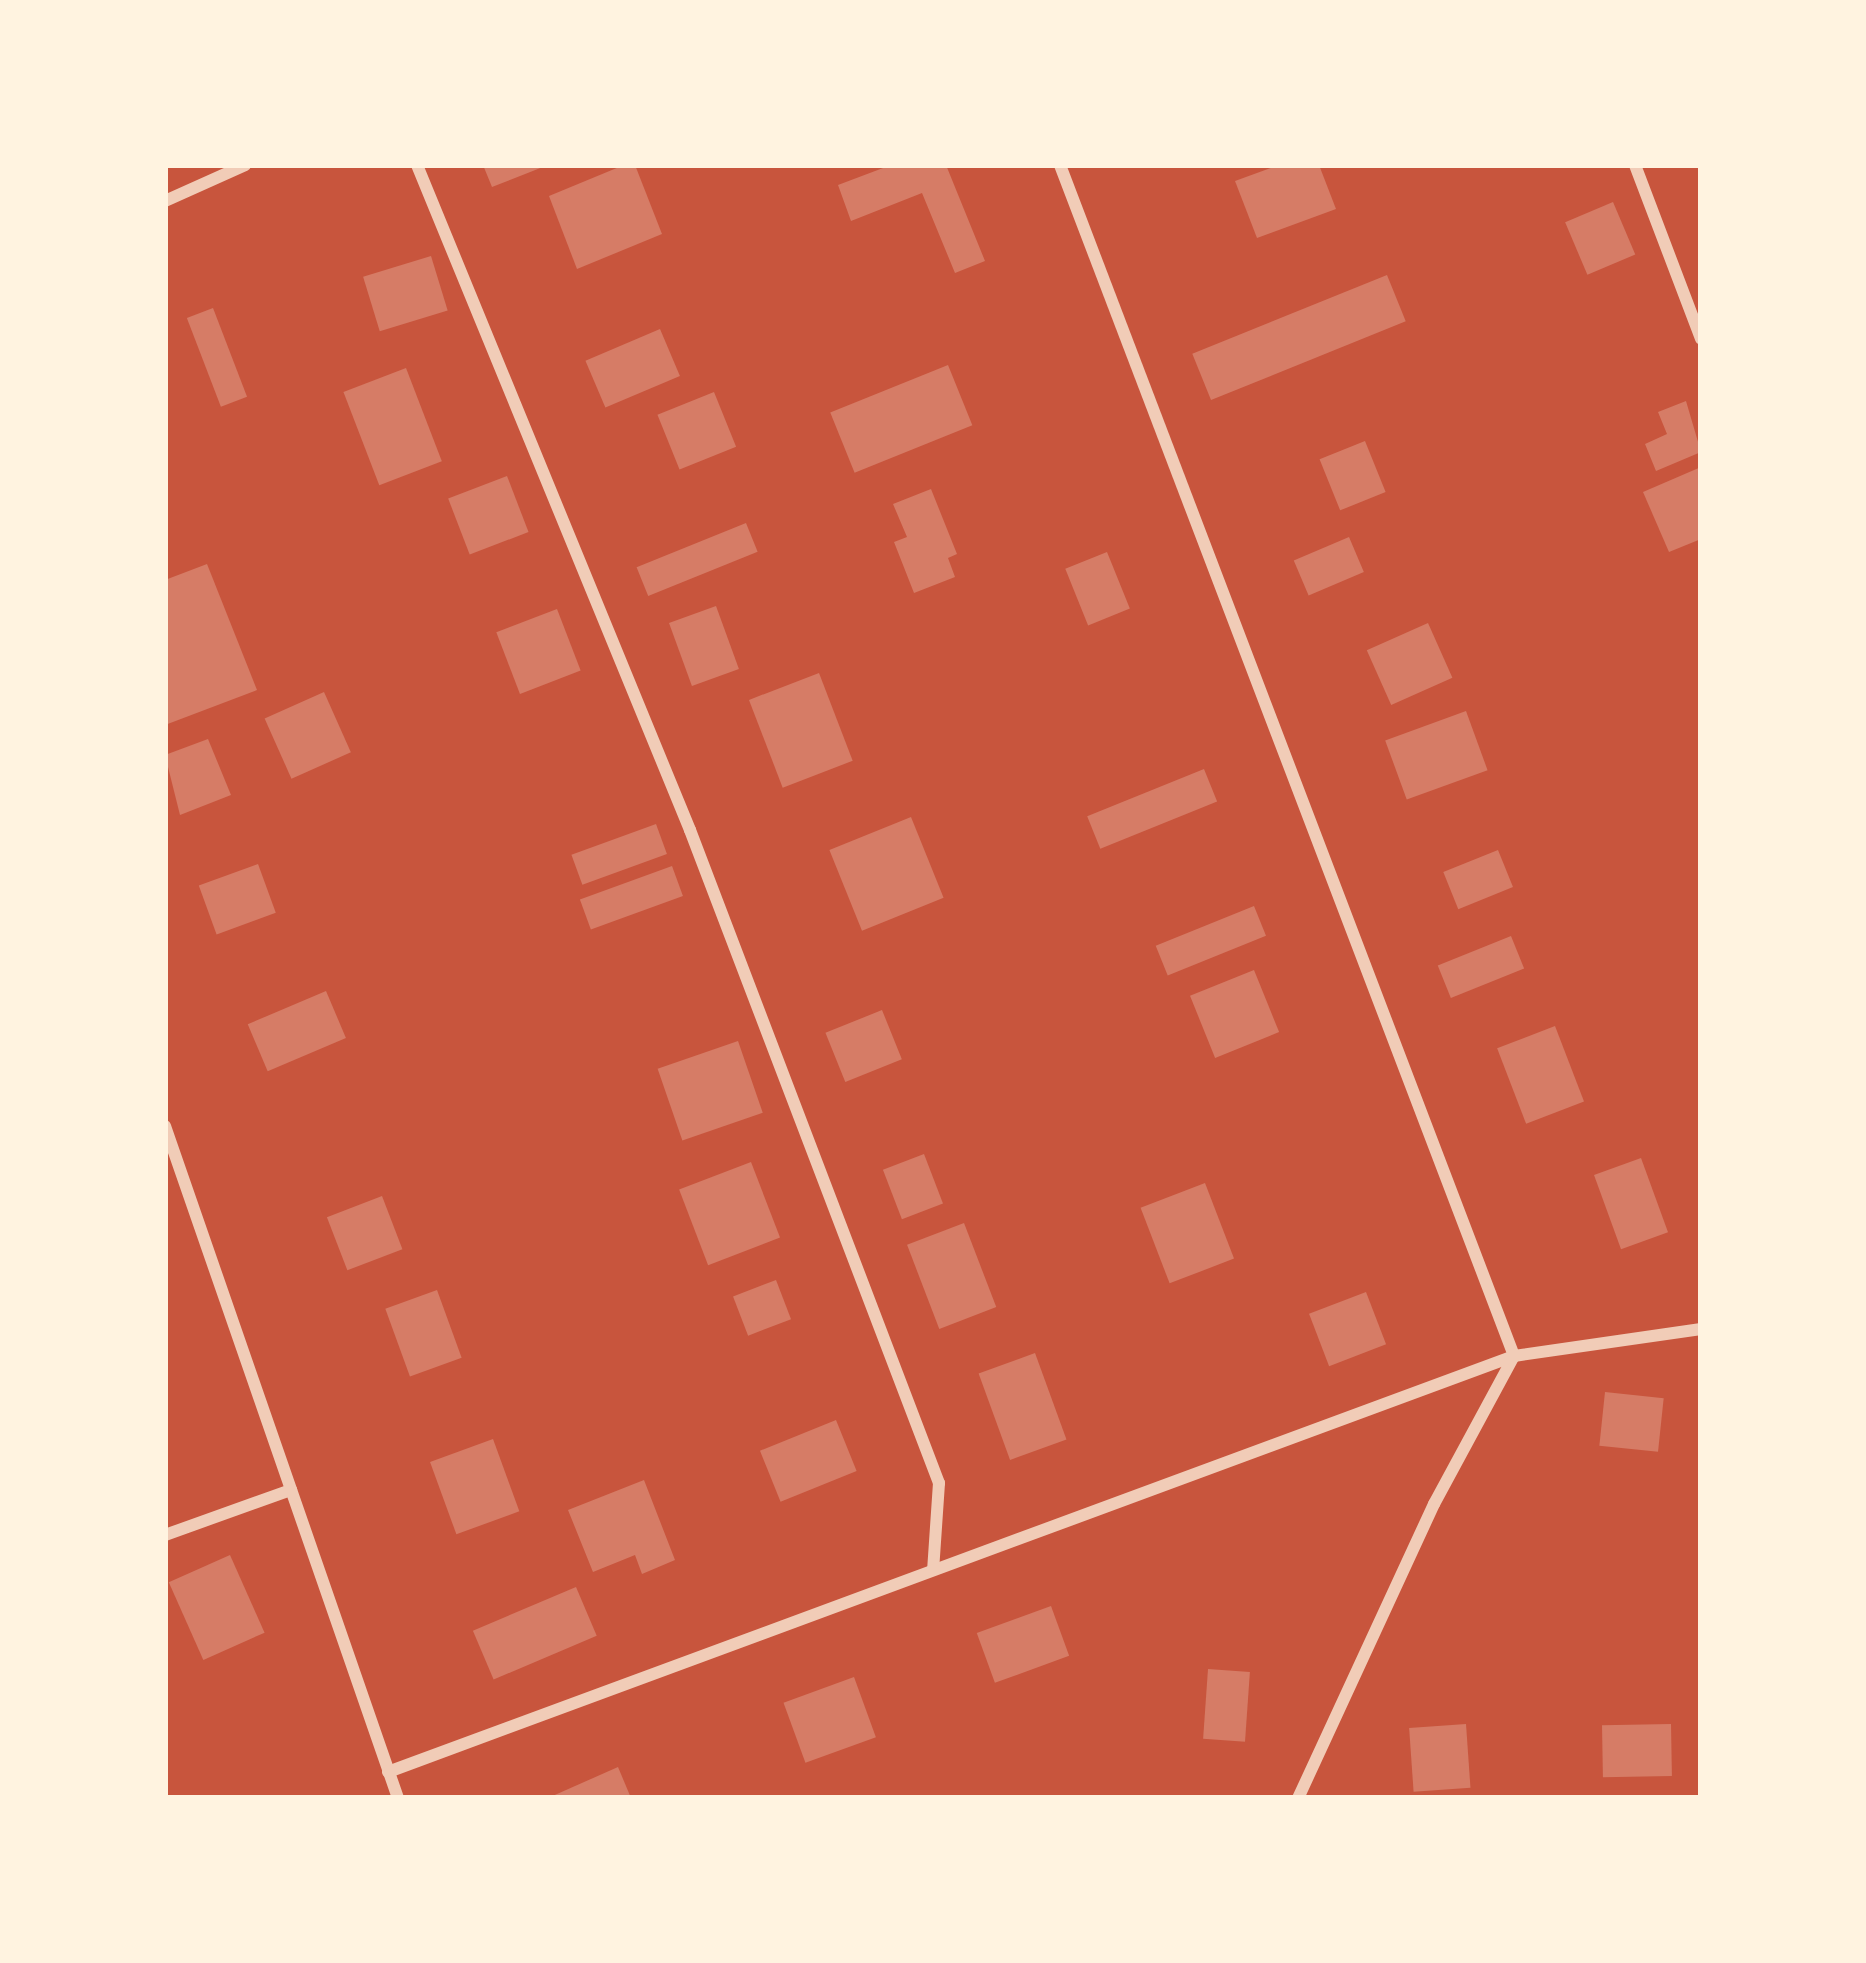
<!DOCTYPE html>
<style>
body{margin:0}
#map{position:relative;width:1866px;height:1963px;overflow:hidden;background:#c8553d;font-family:Lato,sans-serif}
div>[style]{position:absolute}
.building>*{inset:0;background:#d67c66;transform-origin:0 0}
.minor>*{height:12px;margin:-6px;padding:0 6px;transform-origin:6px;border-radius:6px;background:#f1ccb7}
span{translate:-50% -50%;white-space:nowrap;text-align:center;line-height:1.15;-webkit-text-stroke:10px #fff3e0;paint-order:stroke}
.frame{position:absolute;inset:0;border:168px solid #fff3e0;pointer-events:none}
</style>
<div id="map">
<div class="building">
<i style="clip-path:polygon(483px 165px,548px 165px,492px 187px)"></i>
<i style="clip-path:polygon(624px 165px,635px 165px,662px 234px,577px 269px,549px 196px)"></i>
<i style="clip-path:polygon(891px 165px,946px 165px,985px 261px,955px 273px,922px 193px,851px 221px,838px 185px)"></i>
<i style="clip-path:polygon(1279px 165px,1319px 165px,1336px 209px,1257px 238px,1235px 181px)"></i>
<i style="left:1613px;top:202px;width:57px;height:52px;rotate:67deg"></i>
<i style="left:431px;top:256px;width:57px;height:71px;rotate:73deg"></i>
<i style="left:1387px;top:275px;width:50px;height:210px;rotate:68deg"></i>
<i style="left:213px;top:308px;width:95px;height:28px;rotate:69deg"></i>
<i style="left:660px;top:329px;width:51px;height:81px;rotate:67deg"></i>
<i style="left:948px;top:365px;width:65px;height:127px;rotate:68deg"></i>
<i style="left:406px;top:368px;width:100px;height:67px;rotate:69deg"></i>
<i style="left:714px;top:392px;width:59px;height:61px;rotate:68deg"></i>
<i style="clip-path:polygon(1686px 401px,1701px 452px,1656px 471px,1645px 444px,1667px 434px,1658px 412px)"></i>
<i style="left:1365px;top:441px;width:55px;height:49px;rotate:68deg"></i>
<i style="clip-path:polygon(1701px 467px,1701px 539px,1669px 552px,1643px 492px)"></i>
<i style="left:507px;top:476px;width:60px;height:63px;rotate:69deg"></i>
<i style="clip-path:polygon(931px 489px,957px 554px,948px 558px,955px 577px,914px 593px,894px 542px,907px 537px,893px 504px)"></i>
<i style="left:746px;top:523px;width:31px;height:118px;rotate:68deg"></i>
<i style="left:1349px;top:537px;width:38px;height:60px;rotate:67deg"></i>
<i style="left:1107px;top:552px;width:61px;height:45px;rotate:68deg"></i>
<i style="clip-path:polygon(207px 564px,257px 690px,165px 725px,165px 580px)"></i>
<i style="left:716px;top:606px;width:67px;height:50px;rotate:70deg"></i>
<i style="left:557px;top:609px;width:66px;height:65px;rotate:69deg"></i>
<i style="left:1428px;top:623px;width:60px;height:67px;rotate:66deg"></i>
<i style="left:819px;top:673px;width:94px;height:75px;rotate:69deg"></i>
<i style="left:324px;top:692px;width:66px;height:65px;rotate:66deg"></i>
<i style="left:1466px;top:711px;width:63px;height:86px;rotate:70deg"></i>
<i style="clip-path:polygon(208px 739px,231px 795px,180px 815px,165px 755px)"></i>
<i style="left:1204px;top:769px;width:35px;height:126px;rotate:68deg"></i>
<i style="left:911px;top:817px;width:87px;height:88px;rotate:68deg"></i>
<i style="left:656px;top:824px;width:32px;height:90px;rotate:70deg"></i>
<i style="left:1498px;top:850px;width:40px;height:59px;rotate:68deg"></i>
<i style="left:258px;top:864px;width:52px;height:63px;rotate:70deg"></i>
<i style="left:672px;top:866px;width:32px;height:98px;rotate:70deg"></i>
<i style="left:1254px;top:906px;width:32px;height:106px;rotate:68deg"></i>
<i style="left:1511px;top:936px;width:35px;height:79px;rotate:68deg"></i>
<i style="left:1254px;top:970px;width:67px;height:69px;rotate:68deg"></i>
<i style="left:326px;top:991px;width:51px;height:85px;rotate:67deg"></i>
<i style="left:882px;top:1010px;width:53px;height:61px;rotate:68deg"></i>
<i style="left:1555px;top:1026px;width:81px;height:62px;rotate:69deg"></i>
<i style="left:738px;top:1041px;width:76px;height:85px;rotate:71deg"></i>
<i style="left:924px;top:1154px;width:53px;height:44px;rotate:69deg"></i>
<i style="left:1641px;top:1158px;width:79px;height:50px;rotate:70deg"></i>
<i style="left:751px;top:1162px;width:81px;height:77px;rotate:69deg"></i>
<i style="left:1205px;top:1183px;width:81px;height:69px;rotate:69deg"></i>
<i style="left:382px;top:1196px;width:57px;height:59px;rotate:69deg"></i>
<i style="left:964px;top:1223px;width:90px;height:61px;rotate:69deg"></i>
<i style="left:776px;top:1280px;width:42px;height:46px;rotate:69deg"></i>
<i style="left:437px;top:1290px;width:72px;height:55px;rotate:70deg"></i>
<i style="left:1366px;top:1292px;width:56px;height:61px;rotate:69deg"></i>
<i style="left:1035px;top:1353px;width:92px;height:60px;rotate:70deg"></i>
<i style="left:1605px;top:1392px;width:59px;height:54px;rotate:6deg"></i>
<i style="left:836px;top:1420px;width:55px;height:82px;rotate:68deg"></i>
<i style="left:493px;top:1439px;width:77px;height:67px;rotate:70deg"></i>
<i style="clip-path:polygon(644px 1480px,675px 1560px,642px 1574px,635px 1555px,593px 1572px,568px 1510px)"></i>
<i style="left:230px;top:1555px;width:85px;height:67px;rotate:66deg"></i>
<i style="left:576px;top:1587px;width:53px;height:112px;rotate:67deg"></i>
<i style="left:1051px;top:1606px;width:53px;height:79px;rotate:70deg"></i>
<i style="left:1208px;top:1669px;width:42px;height:70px;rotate:4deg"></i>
<i style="left:854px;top:1677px;width:64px;height:75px;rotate:70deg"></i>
<i style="left:1466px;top:1724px;width:64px;height:57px;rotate:86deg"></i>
<i style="left:1671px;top:1724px;width:52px;height:69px;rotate:89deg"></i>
<i style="clip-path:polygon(618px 1767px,631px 1798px,548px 1798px)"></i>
</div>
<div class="minor">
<i style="left:417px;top:165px;width:719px;rotate:67.68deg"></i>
<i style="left:690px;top:830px;width:699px;rotate:69.13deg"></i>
<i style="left:939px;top:1483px;width:87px;rotate:93.9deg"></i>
<i style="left:1060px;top:165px;width:1275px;rotate:69.13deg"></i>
<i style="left:1514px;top:1356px;width:168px;rotate:118.4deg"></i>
<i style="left:1434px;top:1504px;width:324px;rotate:114.8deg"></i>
<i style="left:1635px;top:165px;width:186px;rotate:69.2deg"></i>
<i style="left:165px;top:201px;width:88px;rotate:-24.2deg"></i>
<i style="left:165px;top:1126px;width:711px;rotate:70.88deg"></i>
<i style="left:165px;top:1535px;width:134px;rotate:-19.7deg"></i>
<i style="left:388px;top:1772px;width:1200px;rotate:-20.28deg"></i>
<i style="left:1514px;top:1356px;width:189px;rotate:-8.2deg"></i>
</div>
<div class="frame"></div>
</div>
